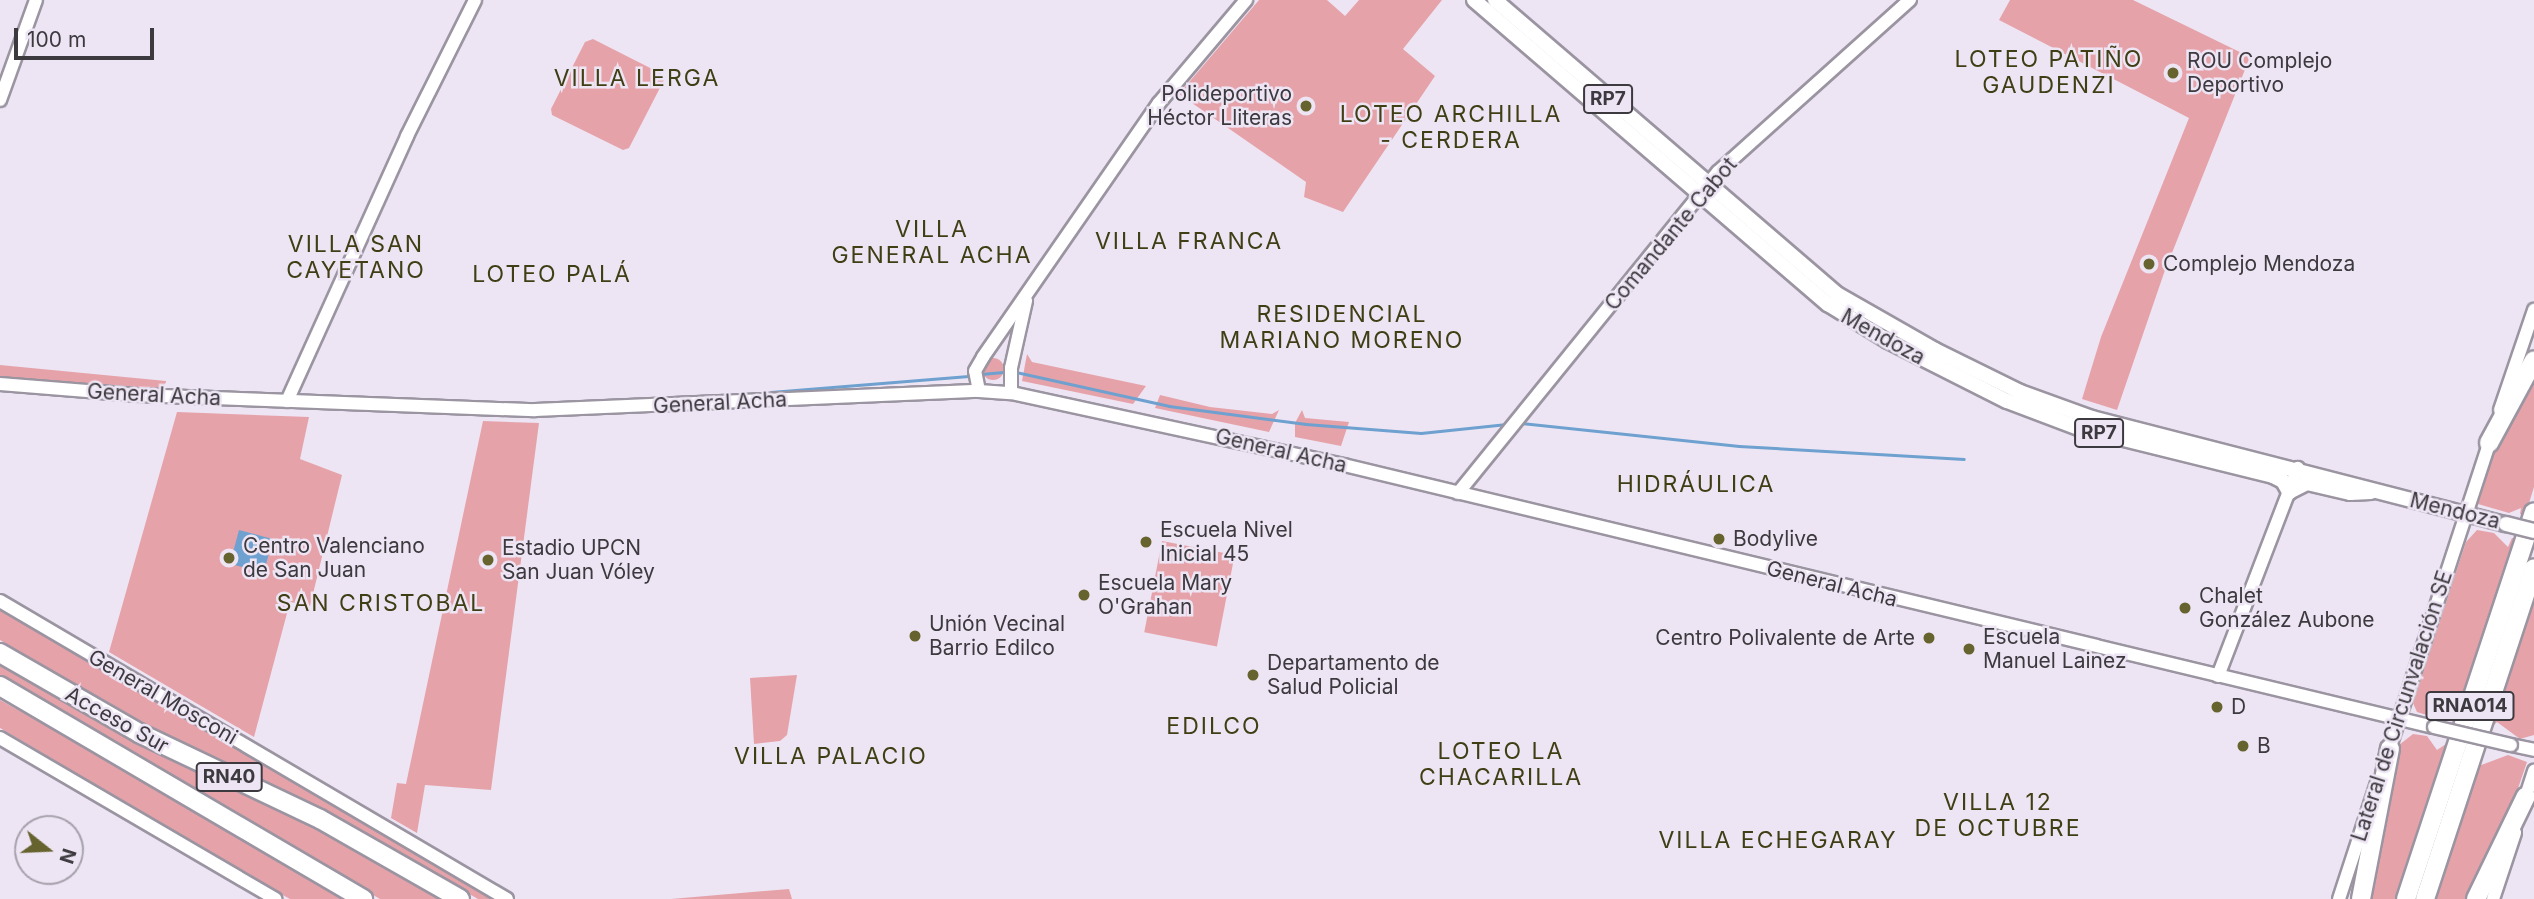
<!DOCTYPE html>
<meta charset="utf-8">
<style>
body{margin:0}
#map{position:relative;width:2534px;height:899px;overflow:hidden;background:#ede5f4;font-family:Inter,sans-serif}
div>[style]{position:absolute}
.green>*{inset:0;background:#e6a2a9;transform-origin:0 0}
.round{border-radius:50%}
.water>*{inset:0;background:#6ea1cf;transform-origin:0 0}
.stream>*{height:2.5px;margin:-1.25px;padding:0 1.25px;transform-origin:1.25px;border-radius:1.25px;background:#6ea1cf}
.roads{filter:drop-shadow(2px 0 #9b94a1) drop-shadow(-2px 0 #9b94a1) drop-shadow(0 2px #9b94a1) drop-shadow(0 -2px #9b94a1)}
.secondary>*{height:12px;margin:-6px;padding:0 6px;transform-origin:6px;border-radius:6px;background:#fff}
.primary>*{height:14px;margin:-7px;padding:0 7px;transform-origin:7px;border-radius:7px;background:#fff}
.highway>*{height:18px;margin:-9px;padding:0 9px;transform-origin:9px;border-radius:9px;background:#fff}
.bridges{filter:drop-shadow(2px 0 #9b94a1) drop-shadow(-2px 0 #9b94a1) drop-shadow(0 2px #9b94a1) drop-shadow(0 -2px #9b94a1)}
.secondary-bridge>*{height:12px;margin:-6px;padding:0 6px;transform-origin:6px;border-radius:6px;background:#fff}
.primary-bridge>*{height:14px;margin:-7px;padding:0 7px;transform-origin:7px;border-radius:7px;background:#fff}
.dots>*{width:19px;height:19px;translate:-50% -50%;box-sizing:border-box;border:4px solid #ede5f4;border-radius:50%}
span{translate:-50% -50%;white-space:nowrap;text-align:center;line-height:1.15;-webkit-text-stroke:5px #ede5f4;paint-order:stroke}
.shield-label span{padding:2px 5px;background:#ede5f4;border:2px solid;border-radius:5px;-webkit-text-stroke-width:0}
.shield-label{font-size:19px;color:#3d3a3f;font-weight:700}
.poi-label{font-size:21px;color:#3d3a3f}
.left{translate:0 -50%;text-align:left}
.right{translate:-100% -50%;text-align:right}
.street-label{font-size:21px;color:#3d3a3f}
.neighbourhood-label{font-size:23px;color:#403e14;letter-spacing:2px}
.north{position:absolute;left:14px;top:815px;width:70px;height:70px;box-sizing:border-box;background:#ede5f4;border:2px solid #a7a1ac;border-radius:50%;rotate:108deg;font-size:19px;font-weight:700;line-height:28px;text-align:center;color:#3d3a3f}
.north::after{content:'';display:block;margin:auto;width:24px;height:32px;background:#66632f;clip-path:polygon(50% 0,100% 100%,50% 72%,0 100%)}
.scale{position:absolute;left:14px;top:28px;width:140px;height:32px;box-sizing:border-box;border:4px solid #3d3a3f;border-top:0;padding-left:9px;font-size:21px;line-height:24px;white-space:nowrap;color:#3d3a3f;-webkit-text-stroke:5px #ede5f4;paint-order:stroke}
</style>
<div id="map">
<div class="green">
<i style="clip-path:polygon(1259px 0,1327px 0,1345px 16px,1359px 0,1442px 0,1403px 49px,1435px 76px,1343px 212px,1304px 197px,1306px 182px,1179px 94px)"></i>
<i style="clip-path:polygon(2010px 0,2133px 0,2250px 57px,2164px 273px,2117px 410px,2082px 399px,2101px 337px,2189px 118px,1999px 20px)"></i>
<i style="clip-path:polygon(593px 39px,662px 74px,664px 80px,629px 148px,623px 150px,552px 115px,551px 109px,585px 42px)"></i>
<i style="clip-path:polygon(1027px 354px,1032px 362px,1146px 386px,1133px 404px,1022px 381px)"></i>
<i class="round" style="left:982px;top:358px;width:22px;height:22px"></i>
<i style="clip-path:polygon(0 365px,166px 381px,166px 382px,162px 390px,0 378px)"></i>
<i style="clip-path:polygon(2534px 369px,2534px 487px,2525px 516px,2520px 514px,2521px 508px,2509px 513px,2478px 504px,2502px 426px)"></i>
<i style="clip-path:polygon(1160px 395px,1210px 407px,1272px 414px,1279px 410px,1269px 432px,1155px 408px)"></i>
<i style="clip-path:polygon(1302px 410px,1305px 418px,1349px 422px,1341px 446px,1295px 437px,1295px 423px)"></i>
<i style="clip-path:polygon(177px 412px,309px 417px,300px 459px,342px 475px,310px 606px,290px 602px,254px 737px,109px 652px)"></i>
<i style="clip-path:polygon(483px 421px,539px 423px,491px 790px,425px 785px,417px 833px,391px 818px,397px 783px,406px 784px)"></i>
<i style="clip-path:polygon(2477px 530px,2494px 533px,2508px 547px,2512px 538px,2517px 539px,2455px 722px,2451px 721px,2452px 710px,2436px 718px,2417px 712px,2413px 703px,2466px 542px)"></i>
<i style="left:1162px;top:541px;width:74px;height:93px;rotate:11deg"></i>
<i style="clip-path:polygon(2534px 594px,2534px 735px,2520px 739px,2497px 722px,2489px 730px)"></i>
<i style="clip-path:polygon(0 610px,159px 702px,494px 899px,478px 899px,316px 807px,174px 742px,41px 666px,0 640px)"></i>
<i style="clip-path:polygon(0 663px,135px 741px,301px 817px,444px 899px,380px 899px,0 676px)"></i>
<i style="clip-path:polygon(797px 675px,787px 735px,780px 741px,754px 744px,750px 678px)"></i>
<i style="clip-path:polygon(0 700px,155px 786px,349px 899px,290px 899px,261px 883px,0 728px)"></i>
<i style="clip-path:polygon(2413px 734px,2427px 736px,2437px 750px,2449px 742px,2397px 899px,2365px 899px,2399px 745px)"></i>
<i style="clip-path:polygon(2508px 755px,2527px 762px,2504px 829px,2471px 899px,2433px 899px,2476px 767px)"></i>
<i style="clip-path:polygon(789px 889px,792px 899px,671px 899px)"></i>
</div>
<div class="water">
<i style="left:239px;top:530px;width:35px;height:35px;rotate:15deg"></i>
</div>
<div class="stream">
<i style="left:1016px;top:372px;width:157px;rotate:12.5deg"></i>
<i style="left:1169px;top:406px;width:138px;rotate:7.5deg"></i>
<i style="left:1306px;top:424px;width:115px;rotate:4.5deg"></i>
<i style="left:1421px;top:433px;width:86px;rotate:-6deg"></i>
<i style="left:981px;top:374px;width:25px;rotate:-5deg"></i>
<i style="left:771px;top:392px;width:201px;rotate:-4.6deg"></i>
<i style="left:1521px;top:423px;width:219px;rotate:6deg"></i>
<i style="left:1739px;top:446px;width:225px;rotate:3.3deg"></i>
</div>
<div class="roads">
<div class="secondary">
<i style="left:0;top:100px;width:106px;rotate:-70.2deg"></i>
<i style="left:0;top:384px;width:137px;rotate:4.6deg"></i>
<i style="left:137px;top:395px;width:398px;rotate:2.2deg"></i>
<i style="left:535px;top:410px;width:444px;rotate:-2.5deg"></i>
<i style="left:979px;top:391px;width:32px;rotate:4deg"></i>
<i style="left:1011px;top:393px;width:341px;rotate:12.2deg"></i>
<i style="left:1344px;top:465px;width:1121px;rotate:13.52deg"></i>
<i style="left:979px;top:391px;width:20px;rotate:-101deg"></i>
<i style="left:975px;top:371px;width:16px;rotate:-60deg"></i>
<i style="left:983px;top:357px;width:309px;rotate:-55.3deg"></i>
<i style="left:1159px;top:103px;width:135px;rotate:-49.8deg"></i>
<i style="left:1011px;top:393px;width:25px;rotate:-90deg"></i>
<i style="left:1011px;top:368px;width:69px;rotate:-77.4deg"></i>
<i style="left:287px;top:401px;width:291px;rotate:-65.6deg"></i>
<i style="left:407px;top:136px;width:152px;rotate:-63.4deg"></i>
<i style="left:2500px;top:410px;width:106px;rotate:-71.2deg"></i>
<i style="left:1458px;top:493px;width:413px;rotate:-51deg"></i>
<i style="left:1718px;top:172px;width:258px;rotate:-41.9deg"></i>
<i style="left:0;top:601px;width:588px;rotate:30.45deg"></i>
<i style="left:2218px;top:676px;width:223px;rotate:-69deg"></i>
<i style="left:0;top:738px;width:319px;rotate:30.3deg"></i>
<i style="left:2511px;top:745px;width:24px;rotate:12deg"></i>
<i style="left:2387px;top:756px;width:336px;rotate:-71.9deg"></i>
<i style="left:2524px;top:802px;width:33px;rotate:-72deg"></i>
<i style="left:2339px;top:899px;width:122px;rotate:-71.9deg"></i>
<i style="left:2493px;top:899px;width:70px;rotate:-71.6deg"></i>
</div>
<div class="primary">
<i style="left:1474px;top:0;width:467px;rotate:40.7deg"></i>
<i style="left:1828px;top:304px;width:70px;rotate:31.7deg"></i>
<i style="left:1888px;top:341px;width:133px;rotate:26.8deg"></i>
<i style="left:2007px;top:401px;width:77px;rotate:20.6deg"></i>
<i style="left:2079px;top:428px;width:200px;rotate:13.9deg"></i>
<i style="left:2273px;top:476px;width:11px;rotate:27deg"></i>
<i style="left:2283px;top:481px;width:13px;rotate:61deg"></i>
<i style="left:2289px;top:492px;width:20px;rotate:-27deg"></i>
<i style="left:2307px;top:483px;width:44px;rotate:13.1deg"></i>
<i style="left:2350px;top:493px;width:21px;rotate:-3deg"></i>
<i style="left:1495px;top:0;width:451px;rotate:40.7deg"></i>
<i style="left:1837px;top:294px;width:113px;rotate:29.7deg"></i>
<i style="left:1935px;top:350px;width:95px;rotate:26.3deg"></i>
<i style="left:2020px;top:392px;width:77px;rotate:19.9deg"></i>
<i style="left:2092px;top:418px;width:427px;rotate:14.4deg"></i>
</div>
<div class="highway">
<i style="left:2489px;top:443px;width:94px;rotate:-61.5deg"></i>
<i style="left:0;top:653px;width:160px;rotate:29.9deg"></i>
<i style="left:139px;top:733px;width:200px;rotate:25.4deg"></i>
<i style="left:320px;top:819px;width:161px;rotate:29.7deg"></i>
<i style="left:0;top:686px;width:421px;rotate:30.4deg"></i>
<i style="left:2361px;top:899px;width:153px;rotate:-79.1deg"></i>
<i style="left:2406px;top:899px;width:407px;rotate:-71.7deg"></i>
<i style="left:2425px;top:899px;width:348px;rotate:-71.8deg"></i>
<i style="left:2476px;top:899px;width:114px;rotate:-64.1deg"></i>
</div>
</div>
<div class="bridges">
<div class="secondary-bridge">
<i style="left:2434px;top:727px;width:79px;rotate:13.2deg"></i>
</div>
<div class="primary-bridge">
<i style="left:2506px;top:524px;width:29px;rotate:14deg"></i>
</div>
</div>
<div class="dots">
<i style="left:2173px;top:73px;background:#66632f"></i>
<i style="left:1306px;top:106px;background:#66632f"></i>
<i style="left:2149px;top:264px;background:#66632f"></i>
<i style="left:1719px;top:539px;background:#66632f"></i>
<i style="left:1146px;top:542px;background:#66632f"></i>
<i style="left:229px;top:558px;background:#66632f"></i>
<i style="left:488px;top:560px;background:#66632f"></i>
<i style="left:1084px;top:595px;background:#66632f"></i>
<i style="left:2185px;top:608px;background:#66632f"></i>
<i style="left:915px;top:636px;background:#66632f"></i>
<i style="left:1929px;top:638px;background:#66632f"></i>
<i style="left:1969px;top:649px;background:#66632f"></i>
<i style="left:1253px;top:675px;background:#66632f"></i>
<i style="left:2217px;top:707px;background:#66632f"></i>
<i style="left:2243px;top:746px;background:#66632f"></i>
</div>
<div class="shield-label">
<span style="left:1608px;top:99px">RP7</span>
<span style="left:2099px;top:433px">RP7</span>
<span style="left:2470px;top:706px">RNA014</span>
<span style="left:229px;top:777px">RN40</span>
</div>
<div class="poi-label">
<span class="left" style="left:2187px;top:73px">ROU Complejo<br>Deportivo</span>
<span class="right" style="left:1292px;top:106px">Polideportivo<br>Héctor Lliteras</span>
<span class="left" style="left:2163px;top:264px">Complejo Mendoza</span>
<span class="left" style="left:1160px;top:542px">Escuela Nivel<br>Inicial 45</span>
<span class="left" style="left:1733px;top:539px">Bodylive</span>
<span class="left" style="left:243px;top:558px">Centro Valenciano<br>de San Juan</span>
<span class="left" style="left:502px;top:560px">Estadio UPCN<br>San Juan Vóley</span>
<span class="left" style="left:1098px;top:595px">Escuela Mary<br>O'Grahan</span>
<span class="left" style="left:2199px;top:608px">Chalet<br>González Aubone</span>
<span class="left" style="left:929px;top:636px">Unión Vecinal<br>Barrio Edilco</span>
<span class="left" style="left:1983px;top:649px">Escuela<br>Manuel Lainez</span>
<span class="right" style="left:1915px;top:638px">Centro Polivalente de Arte</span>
<span class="left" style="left:1267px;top:675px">Departamento de<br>Salud Policial</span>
<span class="left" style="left:2231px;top:707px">D</span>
<span class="left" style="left:2257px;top:746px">B</span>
</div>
<div class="street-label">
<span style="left:1671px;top:234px;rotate:-50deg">Comandante Cabot</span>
<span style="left:1883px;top:337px;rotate:29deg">Mendoza</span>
<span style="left:154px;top:395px;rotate:3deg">General Acha</span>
<span style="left:720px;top:403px;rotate:-3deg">General Acha</span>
<span style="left:1281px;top:451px;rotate:13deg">General Acha</span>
<span style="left:2455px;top:511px;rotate:14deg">Mendoza</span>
<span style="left:1832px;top:584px;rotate:14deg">General Acha</span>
<span style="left:163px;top:697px;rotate:30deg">General Mosconi</span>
<span style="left:2402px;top:706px;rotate:-72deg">Lateral de Circunvalación SE</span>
<span style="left:117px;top:720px;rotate:29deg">Acceso Sur</span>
</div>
<div class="neighbourhood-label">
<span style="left:2049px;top:72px">LOTEO PATIÑO<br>GAUDENZI</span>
<span style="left:637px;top:78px">VILLA LERGA</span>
<span style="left:1451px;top:127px">LOTEO ARCHILLA<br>- CERDERA</span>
<span style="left:932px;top:242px">VILLA<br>GENERAL ACHA</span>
<span style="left:1189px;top:241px">VILLA FRANCA</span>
<span style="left:356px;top:257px">VILLA SAN<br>CAYETANO</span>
<span style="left:552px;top:274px">LOTEO PALÁ</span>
<span style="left:1342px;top:327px">RESIDENCIAL<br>MARIANO MORENO</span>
<span style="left:1696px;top:484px">HIDRÁULICA</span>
<span style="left:381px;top:603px">SAN CRISTOBAL</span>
<span style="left:1214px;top:726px">EDILCO</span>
<span style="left:1501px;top:764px">LOTEO LA<br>CHACARILLA</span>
<span style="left:831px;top:756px">VILLA PALACIO</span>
<span style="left:1998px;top:815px">VILLA 12<br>DE OCTUBRE</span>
<span style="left:1778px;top:840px">VILLA ECHEGARAY</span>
</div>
<div class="north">N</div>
<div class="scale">100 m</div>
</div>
